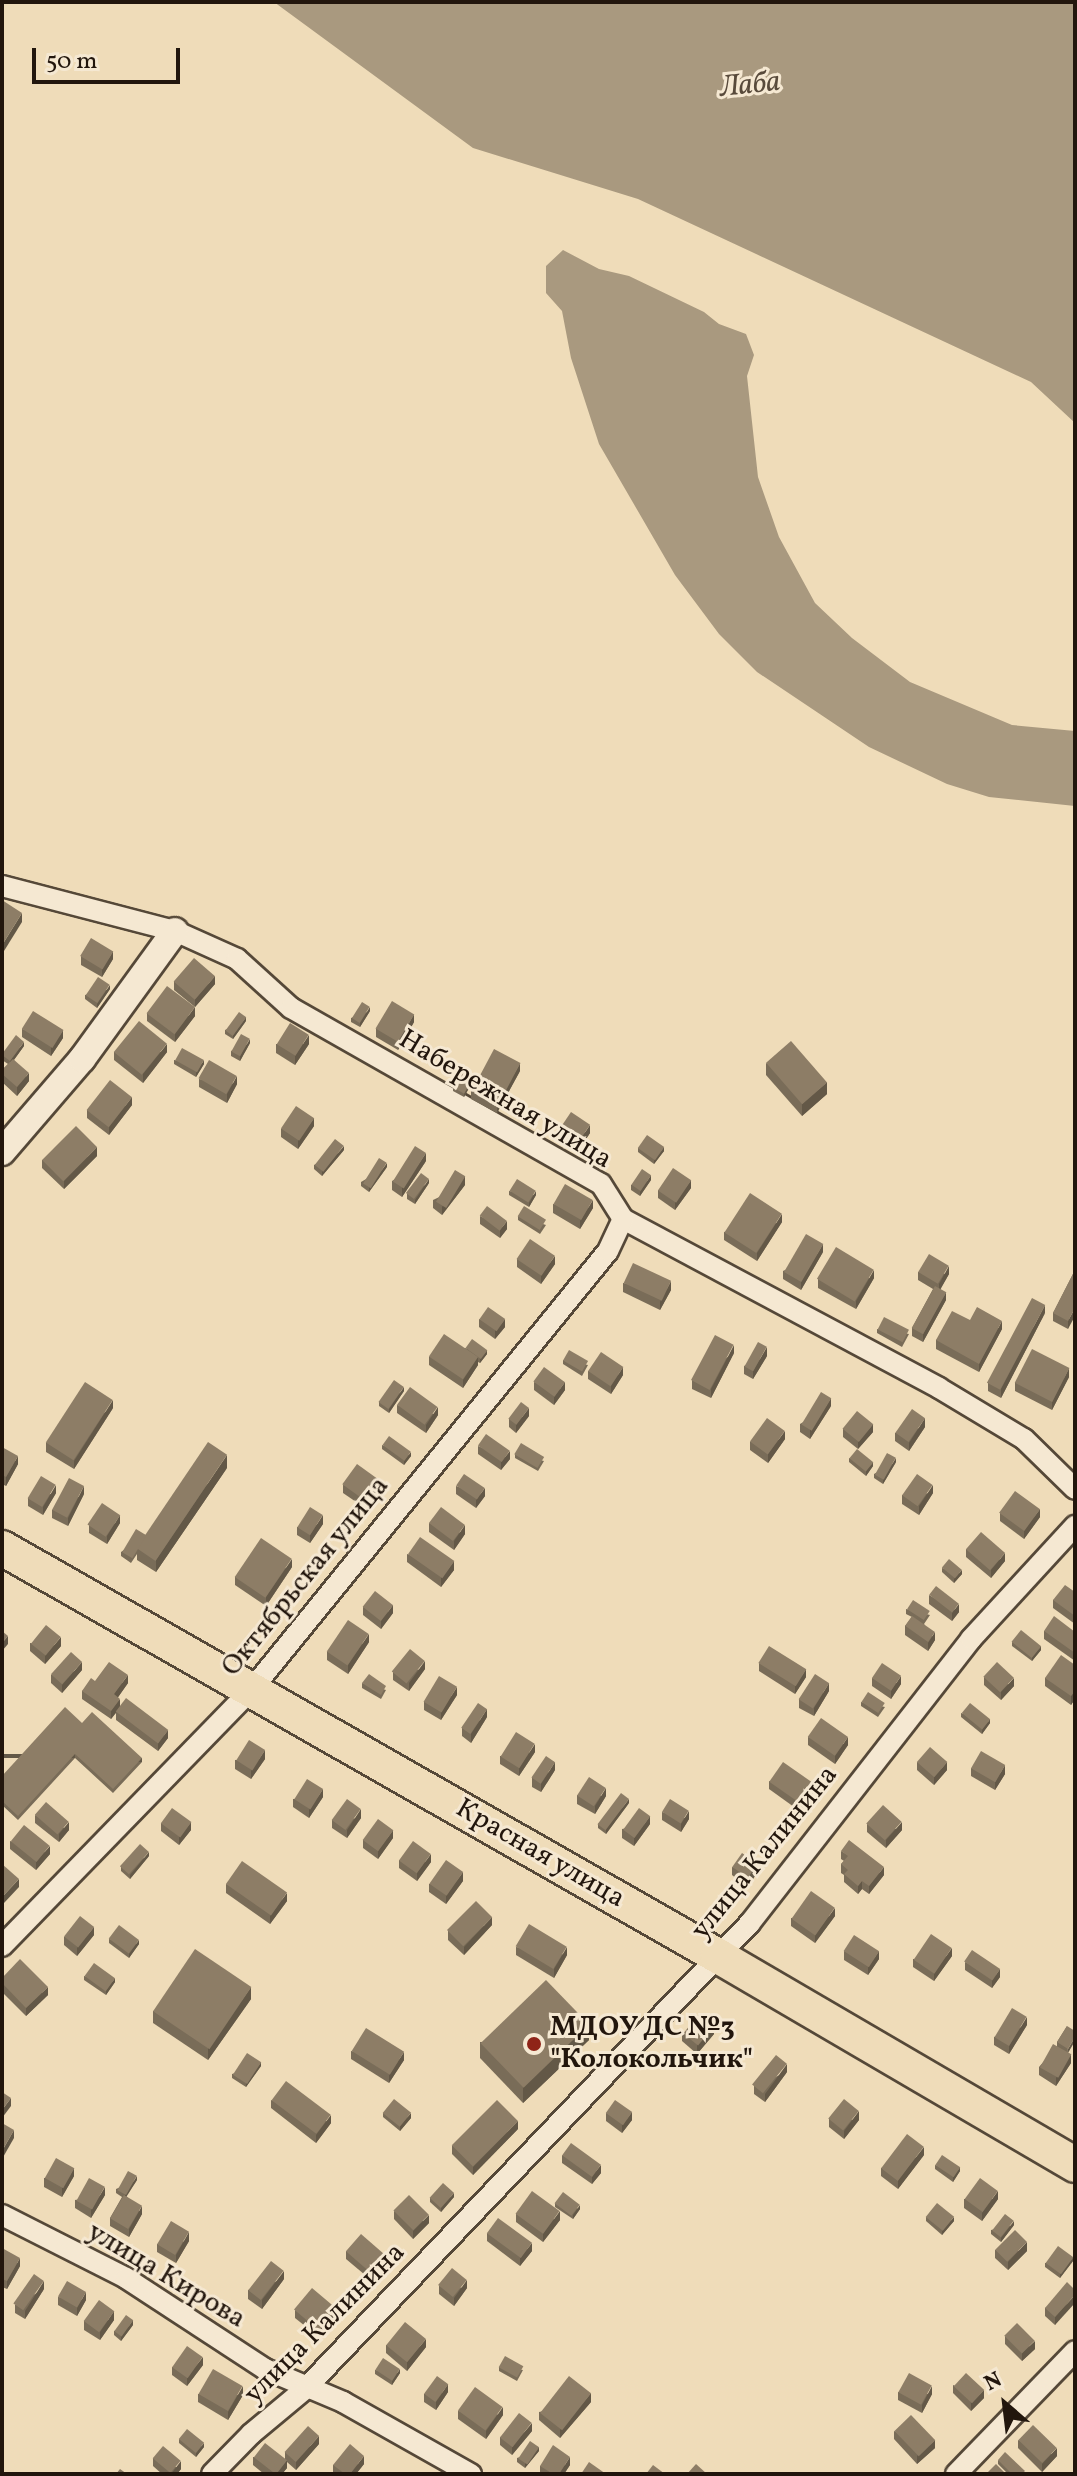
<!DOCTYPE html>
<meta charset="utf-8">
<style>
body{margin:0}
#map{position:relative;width:1077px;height:2476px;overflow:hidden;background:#efdcb9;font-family:Vollkorn,serif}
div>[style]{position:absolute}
.water>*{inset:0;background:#a9997f}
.roads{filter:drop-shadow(2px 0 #554838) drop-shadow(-2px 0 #554838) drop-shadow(0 2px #554838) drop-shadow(0 -2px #554838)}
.minor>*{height:20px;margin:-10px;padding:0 10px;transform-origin:10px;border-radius:10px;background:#f5e8d2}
.tertiary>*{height:26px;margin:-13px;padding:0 13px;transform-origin:13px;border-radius:13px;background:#f5e8d2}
.primary>*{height:34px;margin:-17px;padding:0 17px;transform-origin:17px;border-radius:17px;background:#efdcb9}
.wall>*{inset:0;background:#796c58}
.shaded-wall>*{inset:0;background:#635847;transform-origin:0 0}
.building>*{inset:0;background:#8d7d66;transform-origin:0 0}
.dots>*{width:22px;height:22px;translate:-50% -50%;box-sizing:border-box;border:4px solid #f5e8d2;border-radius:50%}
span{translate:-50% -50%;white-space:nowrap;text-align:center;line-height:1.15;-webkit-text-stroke:6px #f5e8d2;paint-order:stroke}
.street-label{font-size:28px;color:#22160d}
.poi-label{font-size:28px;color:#22160d;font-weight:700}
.left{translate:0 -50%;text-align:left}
.water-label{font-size:30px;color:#584a3b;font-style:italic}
.frame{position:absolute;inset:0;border:4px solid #22160d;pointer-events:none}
.north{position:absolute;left:965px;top:2364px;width:80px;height:80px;-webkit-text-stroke:6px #f5e8d2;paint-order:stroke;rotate:332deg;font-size:22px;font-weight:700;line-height:32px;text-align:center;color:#22160d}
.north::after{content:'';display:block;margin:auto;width:28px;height:36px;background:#22160d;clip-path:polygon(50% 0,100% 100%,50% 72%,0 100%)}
.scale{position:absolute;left:32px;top:48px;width:148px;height:36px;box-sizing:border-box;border:4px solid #22160d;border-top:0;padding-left:10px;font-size:24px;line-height:28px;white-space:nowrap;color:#22160d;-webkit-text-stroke:6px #f5e8d2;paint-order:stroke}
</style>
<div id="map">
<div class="water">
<i style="clip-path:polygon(274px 2px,1075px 2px,1075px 423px,1031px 382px,638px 199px,473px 148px)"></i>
<i style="clip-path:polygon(563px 250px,599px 269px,629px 276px,704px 312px,719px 324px,746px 334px,754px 355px,747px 376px,758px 477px,779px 537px,815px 603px,852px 638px,910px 682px,1012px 725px,1075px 731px,1075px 806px,989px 797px,947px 784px,869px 747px,757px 672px,719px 634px,675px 575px,599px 444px,571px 358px,562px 311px,546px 293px,546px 266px)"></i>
</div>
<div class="roads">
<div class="minor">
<i style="left:2px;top:886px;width:179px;rotate:14.6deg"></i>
<i style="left:175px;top:931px;width:68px;rotate:24.3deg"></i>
<i style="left:237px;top:959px;width:73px;rotate:42.2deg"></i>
<i style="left:291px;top:1008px;width:356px;rotate:29.6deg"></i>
<i style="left:601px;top:1184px;width:41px;rotate:57.8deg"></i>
<i style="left:623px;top:1219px;width:358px;rotate:28.1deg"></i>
<i style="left:939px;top:1388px;width:99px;rotate:31deg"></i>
<i style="left:1024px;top:1439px;width:71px;rotate:44.4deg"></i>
<i style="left:2px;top:1946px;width:359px;rotate:-45.8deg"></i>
<i style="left:252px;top:1689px;width:564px;rotate:-50.9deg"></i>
<i style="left:608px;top:1251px;width:35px;rotate:-65deg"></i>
<i style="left:2px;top:2215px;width:139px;rotate:26.9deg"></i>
<i style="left:126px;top:2278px;width:166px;rotate:33.2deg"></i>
<i style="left:265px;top:2369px;width:85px;rotate:22.9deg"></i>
<i style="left:343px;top:2402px;width:147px;rotate:29.4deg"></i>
<i style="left:212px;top:2474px;width:56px;rotate:-45.7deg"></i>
<i style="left:251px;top:2434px;width:70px;rotate:-39.8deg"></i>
<i style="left:305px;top:2389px;width:644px;rotate:-46.32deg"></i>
<i style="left:750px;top:1923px;width:360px;rotate:-52.1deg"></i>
<i style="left:971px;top:1639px;width:154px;rotate:-47.4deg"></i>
<i style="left:956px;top:2474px;width:171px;rotate:-45.9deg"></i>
</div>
<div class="tertiary">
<i style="left:2px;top:1152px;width:123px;rotate:-49.3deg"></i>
<i style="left:82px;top:1059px;width:158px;rotate:-54deg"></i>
</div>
<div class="primary">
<i style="left:2px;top:1548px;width:824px;rotate:29.68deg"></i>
<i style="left:718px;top:1956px;width:414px;rotate:30.3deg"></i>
</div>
</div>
<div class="wall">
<i style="clip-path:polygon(81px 956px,113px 959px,102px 977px,81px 965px)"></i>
<i style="clip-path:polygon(174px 982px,215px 984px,195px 1007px,174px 990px)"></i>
<i style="clip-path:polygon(110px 989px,97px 1008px,85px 999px,85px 995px)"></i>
<i style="clip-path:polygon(370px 1011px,360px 1027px,351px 1022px,351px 1018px)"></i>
<i style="clip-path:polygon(147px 1013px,195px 1016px,175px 1042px,147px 1021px)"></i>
<i style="clip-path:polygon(246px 1021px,233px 1039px,225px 1034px,225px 1030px)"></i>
<i style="clip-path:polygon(414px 1022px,398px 1050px,376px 1037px,376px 1029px)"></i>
<i style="clip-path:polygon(22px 1029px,63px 1038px,51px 1056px,22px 1037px)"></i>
<i style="clip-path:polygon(250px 1043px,240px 1061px,231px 1056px,231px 1051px)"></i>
<i style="clip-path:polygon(276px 1044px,309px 1044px,295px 1065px,276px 1053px)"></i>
<i style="clip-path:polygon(24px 1046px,14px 1060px,29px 1081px,17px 1096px,2px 1082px,2px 1070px,8px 1064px,2px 1060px,2px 1054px)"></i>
<i style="clip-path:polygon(114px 1052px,167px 1052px,143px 1083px,114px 1060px)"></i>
<i style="clip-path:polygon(174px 1060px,204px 1064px,196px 1077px,174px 1064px)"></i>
<i style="clip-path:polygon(766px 1063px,827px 1094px,802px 1116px,766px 1075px)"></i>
<i style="clip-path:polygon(520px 1071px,497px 1113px,471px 1099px,471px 1091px)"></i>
<i style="clip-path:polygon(199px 1079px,237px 1084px,227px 1103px,199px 1087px)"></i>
<i style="clip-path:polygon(474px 1079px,464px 1097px,453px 1091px,453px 1087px)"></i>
<i style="clip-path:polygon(132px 1105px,109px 1135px,87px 1118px,87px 1110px)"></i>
<i style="clip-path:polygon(314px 1126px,298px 1149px,281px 1137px,281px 1129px)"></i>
<i style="clip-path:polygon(559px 1130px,590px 1133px,578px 1151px,559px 1138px)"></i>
<i style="clip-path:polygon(638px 1148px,664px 1151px,654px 1164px,638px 1152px)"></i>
<i style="clip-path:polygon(344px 1150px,322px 1176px,314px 1169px,314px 1165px)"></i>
<i style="clip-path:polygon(97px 1156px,64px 1189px,42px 1168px,42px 1160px)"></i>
<i style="clip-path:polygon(426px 1161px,402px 1197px,392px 1190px,392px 1181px)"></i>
<i style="clip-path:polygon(387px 1167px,369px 1192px,361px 1186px,361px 1182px)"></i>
<i style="clip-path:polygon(651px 1180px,640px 1196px,631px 1190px,631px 1185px)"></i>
<i style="clip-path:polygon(429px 1183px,415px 1204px,407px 1199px,407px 1194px)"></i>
<i style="clip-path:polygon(465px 1185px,442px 1215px,433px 1208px,433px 1200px)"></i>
<i style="clip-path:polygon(691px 1188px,675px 1210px,658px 1198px,658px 1190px)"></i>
<i style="clip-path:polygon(509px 1191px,536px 1195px,529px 1207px,509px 1195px)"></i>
<i style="clip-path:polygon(553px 1204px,593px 1208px,580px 1229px,553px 1213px)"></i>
<i style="clip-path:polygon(480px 1216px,507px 1229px,500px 1238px,480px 1224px)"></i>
<i style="clip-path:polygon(518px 1216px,546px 1225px,540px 1234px,518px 1220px)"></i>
<i style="clip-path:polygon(782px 1222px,757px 1261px,724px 1240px,724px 1232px)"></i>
<i style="clip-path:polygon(823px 1252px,801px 1290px,783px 1279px,783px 1271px)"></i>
<i style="clip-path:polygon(517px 1259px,555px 1264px,541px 1284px,517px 1267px)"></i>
<i style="clip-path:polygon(1075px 1270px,1068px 1329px,1053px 1321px,1053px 1313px)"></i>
<i style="clip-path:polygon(918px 1272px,949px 1274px,940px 1289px,946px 1300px,923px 1342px,912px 1336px,912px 1328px,933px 1289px,918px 1280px)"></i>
<i style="clip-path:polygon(874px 1278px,856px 1309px,818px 1288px,818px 1279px)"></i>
<i style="clip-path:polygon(623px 1283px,671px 1290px,660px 1310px,623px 1292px)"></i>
<i style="clip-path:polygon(1045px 1313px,1001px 1398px,988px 1391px,988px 1383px)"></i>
<i style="clip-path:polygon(479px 1319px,505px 1327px,495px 1339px,479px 1327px)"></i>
<i style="clip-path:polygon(970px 1320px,1002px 1329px,979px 1372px,936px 1349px,936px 1340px)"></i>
<i style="clip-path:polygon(877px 1329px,909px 1334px,902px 1347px,877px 1333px)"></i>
<i style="clip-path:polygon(465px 1348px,487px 1354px,480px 1363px,478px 1362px,478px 1365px,463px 1388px,429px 1365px,429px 1357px)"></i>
<i style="clip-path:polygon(734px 1353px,711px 1398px,692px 1389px,692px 1380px)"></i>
<i style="clip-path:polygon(767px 1356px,753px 1379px,744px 1374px,744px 1366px)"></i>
<i style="clip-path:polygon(563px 1360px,588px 1365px,582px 1376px,563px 1364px)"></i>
<i style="clip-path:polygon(588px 1371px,623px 1375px,611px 1394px,588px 1379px)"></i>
<i style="clip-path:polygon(1069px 1377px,1052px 1410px,1015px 1391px,1015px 1383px)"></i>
<i style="clip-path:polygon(534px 1382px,565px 1390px,554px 1405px,534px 1390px)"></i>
<i style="clip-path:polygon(404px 1391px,389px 1413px,379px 1406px,379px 1402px)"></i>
<i style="clip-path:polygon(397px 1405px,438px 1415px,426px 1433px,397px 1413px)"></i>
<i style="clip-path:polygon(831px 1406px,810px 1439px,800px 1432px,800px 1424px)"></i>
<i style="clip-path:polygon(113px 1408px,74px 1469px,46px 1452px,46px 1443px)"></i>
<i style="clip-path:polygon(529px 1416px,516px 1433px,509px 1427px,509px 1419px)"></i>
<i style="clip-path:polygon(925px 1427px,909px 1451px,895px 1441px,895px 1433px)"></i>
<i style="clip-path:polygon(843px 1429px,873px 1432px,858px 1449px,843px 1437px)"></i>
<i style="clip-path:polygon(785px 1439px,768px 1463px,750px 1450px,750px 1442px)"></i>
<i style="clip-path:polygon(382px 1445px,411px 1456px,404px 1465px,382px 1449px)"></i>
<i style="clip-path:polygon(478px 1446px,510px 1459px,501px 1470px,478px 1454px)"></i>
<i style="clip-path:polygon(2px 1447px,18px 1464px,6px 1486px,2px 1484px)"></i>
<i style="clip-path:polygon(515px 1454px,544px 1461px,538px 1471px,515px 1458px)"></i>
<i style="clip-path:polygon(849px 1458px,873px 1466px,866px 1476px,849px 1462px)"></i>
<i style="clip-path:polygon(896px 1462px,883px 1484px,874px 1478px,874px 1474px)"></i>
<i style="clip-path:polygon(227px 1468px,156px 1572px,137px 1560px,137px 1554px,131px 1563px,121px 1556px,121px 1552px,146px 1535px)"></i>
<i style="clip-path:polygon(343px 1485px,379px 1488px,365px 1508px,343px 1493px)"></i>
<i style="clip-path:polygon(456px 1486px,485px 1496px,476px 1508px,456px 1494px)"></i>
<i style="clip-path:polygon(56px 1493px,43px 1515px,28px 1506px,28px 1498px)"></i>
<i style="clip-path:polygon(933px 1493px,919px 1515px,902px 1504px,902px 1495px)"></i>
<i style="clip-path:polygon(84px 1494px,68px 1526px,52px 1518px,52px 1510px)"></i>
<i style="clip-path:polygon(1000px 1513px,1040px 1517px,1024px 1539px,1000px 1521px)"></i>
<i style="clip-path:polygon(120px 1523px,107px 1544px,89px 1533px,89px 1525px)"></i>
<i style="clip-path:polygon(429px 1523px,465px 1534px,454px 1550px,429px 1532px)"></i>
<i style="clip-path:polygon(323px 1524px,310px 1543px,297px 1535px,297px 1527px)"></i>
<i style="clip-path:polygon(966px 1549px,1005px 1561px,991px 1578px,966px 1557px)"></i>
<i style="clip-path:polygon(407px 1554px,454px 1570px,441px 1587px,407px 1562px)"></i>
<i style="clip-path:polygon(292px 1567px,266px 1606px,235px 1585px,235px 1577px)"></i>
<i style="clip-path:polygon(942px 1568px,962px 1574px,954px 1583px,942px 1572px)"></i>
<i style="clip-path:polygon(1075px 1592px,1075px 1624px,1053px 1608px,1053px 1600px)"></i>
<i style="clip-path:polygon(929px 1595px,959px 1612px,952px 1621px,929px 1604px)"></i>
<i style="clip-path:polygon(363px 1607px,393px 1613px,381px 1629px,363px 1615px)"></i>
<i style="clip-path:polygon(906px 1609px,930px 1615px,924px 1624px,935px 1640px,928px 1651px,905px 1635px,905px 1626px,912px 1617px,906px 1614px)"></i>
<i style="clip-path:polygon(1044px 1631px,1075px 1632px,1075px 1661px,1044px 1639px)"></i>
<i style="clip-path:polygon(369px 1642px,348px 1674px,327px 1660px,327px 1652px)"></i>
<i style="clip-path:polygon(1012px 1642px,1041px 1650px,1032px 1661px,1012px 1646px)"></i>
<i style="clip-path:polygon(30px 1643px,61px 1646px,45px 1664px,30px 1651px)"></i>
<i style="clip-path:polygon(759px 1663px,806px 1677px,795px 1694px,759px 1671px)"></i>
<i style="clip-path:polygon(1075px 1665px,1075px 1699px,1071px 1705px,1045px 1686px,1045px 1678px)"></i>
<i style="clip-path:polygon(425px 1669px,409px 1691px,393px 1680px,393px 1672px)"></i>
<i style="clip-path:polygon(82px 1670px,62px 1693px,51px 1683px,51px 1675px)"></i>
<i style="clip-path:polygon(984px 1677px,1014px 1686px,1001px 1700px,984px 1685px)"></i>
<i style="clip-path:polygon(872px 1678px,901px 1684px,891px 1699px,872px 1686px)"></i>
<i style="clip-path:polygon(95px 1681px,128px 1683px,118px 1697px,120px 1706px,168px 1738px,158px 1751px,116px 1720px,116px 1713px,111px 1719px,82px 1699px,82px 1691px)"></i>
<i style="clip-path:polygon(362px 1683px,386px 1690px,381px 1699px,362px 1688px)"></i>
<i style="clip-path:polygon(829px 1691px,814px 1716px,799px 1708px,799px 1699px)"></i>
<i style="clip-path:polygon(457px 1695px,441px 1720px,424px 1710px,424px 1702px)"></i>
<i style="clip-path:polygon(861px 1702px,885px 1707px,878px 1717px,861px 1706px)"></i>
<i style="clip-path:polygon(961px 1713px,990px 1723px,982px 1734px,961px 1717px)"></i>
<i style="clip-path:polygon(487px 1717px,471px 1743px,462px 1736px,462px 1728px)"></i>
<i style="clip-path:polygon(82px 1723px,142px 1762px,113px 1793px,75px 1758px,18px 1820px,2px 1805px,2px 1776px)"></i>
<i style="clip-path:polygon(808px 1737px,848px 1745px,835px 1764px,808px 1745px)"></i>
<i style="clip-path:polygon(535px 1752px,519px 1776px,500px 1764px,500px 1756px)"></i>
<i style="clip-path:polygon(265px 1759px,251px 1779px,235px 1769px,235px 1760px)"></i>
<i style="clip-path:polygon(917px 1762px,947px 1770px,934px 1785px,917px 1770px)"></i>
<i style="clip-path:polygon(971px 1768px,1005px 1774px,995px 1790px,971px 1776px)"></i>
<i style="clip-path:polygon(555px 1770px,541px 1792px,532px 1787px,532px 1778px)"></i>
<i style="clip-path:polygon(769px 1781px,814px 1792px,801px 1812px,769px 1789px)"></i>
<i style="clip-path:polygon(577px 1795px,606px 1796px,595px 1814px,577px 1804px)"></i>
<i style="clip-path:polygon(323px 1797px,309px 1818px,293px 1807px,293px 1799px)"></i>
<i style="clip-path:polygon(629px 1803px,606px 1834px,598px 1828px,598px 1824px)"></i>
<i style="clip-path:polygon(662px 1812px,689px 1819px,681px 1832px,662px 1820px)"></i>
<i style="clip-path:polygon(35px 1815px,69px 1830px,59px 1842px,35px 1823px)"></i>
<i style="clip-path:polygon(361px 1818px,347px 1838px,332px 1828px,332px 1820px)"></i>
<i style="clip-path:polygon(161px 1823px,191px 1830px,179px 1845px,161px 1831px)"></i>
<i style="clip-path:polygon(650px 1824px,634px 1846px,622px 1838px,622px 1829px)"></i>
<i style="clip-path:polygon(867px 1824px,902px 1830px,886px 1848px,867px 1832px)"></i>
<i style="clip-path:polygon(393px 1838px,378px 1859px,363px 1848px,363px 1840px)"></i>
<i style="clip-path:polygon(10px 1841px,50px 1854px,36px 1870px,10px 1849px)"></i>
<i style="clip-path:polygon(841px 1851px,884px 1875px,869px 1894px,862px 1889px,858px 1894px,844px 1882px,844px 1875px,841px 1873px,841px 1864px,844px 1861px,841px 1859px)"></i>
<i style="clip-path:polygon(149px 1856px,130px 1879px,121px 1871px,121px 1867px)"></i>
<i style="clip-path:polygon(399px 1860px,431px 1862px,417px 1881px,399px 1868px)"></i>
<i style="clip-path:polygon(732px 1867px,758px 1872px,747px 1887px,732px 1875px)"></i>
<i style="clip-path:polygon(463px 1881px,446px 1904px,429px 1892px,429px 1884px)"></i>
<i style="clip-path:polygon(226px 1884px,287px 1901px,270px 1924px,226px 1893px)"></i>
<i style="clip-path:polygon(835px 1916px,815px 1943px,791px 1926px,791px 1918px)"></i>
<i style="clip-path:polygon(492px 1925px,464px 1955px,448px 1940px,448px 1931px)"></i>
<i style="clip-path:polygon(94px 1935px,77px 1956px,64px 1945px,64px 1937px)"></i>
<i style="clip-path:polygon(109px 1939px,139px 1944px,129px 1958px,109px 1943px)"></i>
<i style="clip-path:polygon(516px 1947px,567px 1955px,554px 1978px,516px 1955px)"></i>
<i style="clip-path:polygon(844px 1951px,879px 1959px,868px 1975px,844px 1960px)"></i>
<i style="clip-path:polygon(952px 1956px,934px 1981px,913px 1967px,913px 1959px)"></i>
<i style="clip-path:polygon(965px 1962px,1000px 1977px,992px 1988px,965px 1970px)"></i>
<i style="clip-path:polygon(84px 1976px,115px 1982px,106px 1995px,84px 1980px)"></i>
<i style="clip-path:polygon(2px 1978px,48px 1995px,26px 2016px,2px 1992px)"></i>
<i style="clip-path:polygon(251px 1999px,208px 2060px,153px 2023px,153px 2011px)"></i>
<i style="clip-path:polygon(1027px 2025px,1009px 2054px,994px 2045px,994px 2037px)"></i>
<i style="clip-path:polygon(1067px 2026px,1068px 2053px,1071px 2063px,1056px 2086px,1039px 2075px,1039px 2067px,1057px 2046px,1057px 2042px)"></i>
<i style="clip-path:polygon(682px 2032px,714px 2034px,697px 2054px,682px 2041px)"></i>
<i style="clip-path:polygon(589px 2040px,523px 2103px,480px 2058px,480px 2042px)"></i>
<i style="clip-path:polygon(351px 2051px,404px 2060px,389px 2083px,351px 2059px)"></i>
<i style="clip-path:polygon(261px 2066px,246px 2087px,232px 2078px,232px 2074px)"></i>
<i style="clip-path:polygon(787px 2072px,765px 2102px,754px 2094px,754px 2086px)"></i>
<i style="clip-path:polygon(271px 2100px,331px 2123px,316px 2143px,271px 2108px)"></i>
<i style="clip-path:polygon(383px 2113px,411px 2118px,400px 2131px,383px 2117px)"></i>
<i style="clip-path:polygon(606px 2113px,632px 2120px,622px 2133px,606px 2121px)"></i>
<i style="clip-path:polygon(829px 2119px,859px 2120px,844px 2139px,829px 2127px)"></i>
<i style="clip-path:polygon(518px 2129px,473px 2175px,452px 2154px,452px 2146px)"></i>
<i style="clip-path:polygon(562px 2155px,601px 2173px,592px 2184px,562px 2163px)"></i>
<i style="clip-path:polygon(924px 2155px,898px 2189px,881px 2176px,881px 2168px)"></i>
<i style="clip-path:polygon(935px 2165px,960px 2171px,953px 2182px,935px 2169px)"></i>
<i style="clip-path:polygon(74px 2176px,62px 2197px,44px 2187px,44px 2178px)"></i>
<i style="clip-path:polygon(137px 2180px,126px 2196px,142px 2214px,129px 2237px,110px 2226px,110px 2218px,122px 2197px,116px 2193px,116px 2189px)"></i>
<i style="clip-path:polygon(105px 2195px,91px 2218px,75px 2208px,75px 2200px)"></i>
<i style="clip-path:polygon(454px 2197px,441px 2212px,430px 2202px,430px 2198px)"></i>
<i style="clip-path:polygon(964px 2199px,998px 2199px,982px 2221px,964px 2208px)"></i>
<i style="clip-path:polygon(555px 2203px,580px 2209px,573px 2219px,555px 2207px)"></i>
<i style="clip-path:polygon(394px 2211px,429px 2223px,413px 2239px,394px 2219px)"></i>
<i style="clip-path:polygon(516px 2214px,560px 2220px,543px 2242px,516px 2222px)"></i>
<i style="clip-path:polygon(926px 2217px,954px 2221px,942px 2235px,926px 2221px)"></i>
<i style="clip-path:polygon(1014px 2225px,1001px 2242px,991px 2234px,991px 2230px)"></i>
<i style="clip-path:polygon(487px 2233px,532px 2251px,520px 2266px,487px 2241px)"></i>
<i style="clip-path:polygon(189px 2241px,176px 2263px,157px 2252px,157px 2244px)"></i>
<i style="clip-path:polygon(2px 2248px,20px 2266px,7px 2289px,2px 2287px)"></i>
<i style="clip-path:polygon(995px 2250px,1027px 2251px,1008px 2270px,995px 2258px)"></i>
<i style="clip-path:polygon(346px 2251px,385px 2263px,371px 2280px,346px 2259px)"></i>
<i style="clip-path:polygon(1073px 2261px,1060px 2278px,1045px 2267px,1045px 2263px)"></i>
<i style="clip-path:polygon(284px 2279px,262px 2309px,248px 2299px,248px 2290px)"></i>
<i style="clip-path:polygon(439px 2286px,467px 2288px,454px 2306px,439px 2294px)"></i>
<i style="clip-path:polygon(44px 2289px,25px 2319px,15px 2313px,15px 2305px)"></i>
<i style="clip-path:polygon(1075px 2290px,1055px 2325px,1045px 2316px,1045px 2308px)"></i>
<i style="clip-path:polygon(58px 2297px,86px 2300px,77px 2316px,58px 2305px)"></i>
<i style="clip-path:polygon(295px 2310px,337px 2317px,320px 2338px,295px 2318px)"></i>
<i style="clip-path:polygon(114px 2320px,100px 2340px,84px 2330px,84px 2321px)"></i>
<i style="clip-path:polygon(133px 2325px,121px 2341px,114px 2335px,114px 2331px)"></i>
<i style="clip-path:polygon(1005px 2336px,1035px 2349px,1022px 2361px,1005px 2344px)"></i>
<i style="clip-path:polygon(386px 2345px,426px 2347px,407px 2371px,386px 2353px)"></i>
<i style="clip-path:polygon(203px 2365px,187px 2386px,172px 2375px,172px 2367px)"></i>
<i style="clip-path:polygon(499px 2367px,523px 2370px,517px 2381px,499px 2371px)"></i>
<i style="clip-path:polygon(375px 2370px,400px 2373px,392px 2385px,375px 2374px)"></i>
<i style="clip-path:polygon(953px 2385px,984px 2398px,971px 2411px,953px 2393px)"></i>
<i style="clip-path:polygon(448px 2392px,436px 2410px,424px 2402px,424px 2394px)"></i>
<i style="clip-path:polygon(898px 2392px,932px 2394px,922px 2413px,898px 2400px)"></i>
<i style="clip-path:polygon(198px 2394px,243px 2395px,228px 2420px,198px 2402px)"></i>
<i style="clip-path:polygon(591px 2402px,560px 2438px,539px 2420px,539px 2412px)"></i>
<i style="clip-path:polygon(458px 2411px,503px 2415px,486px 2439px,458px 2419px)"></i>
<i style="clip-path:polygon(532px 2431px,512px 2455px,500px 2445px,500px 2437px)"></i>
<i style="clip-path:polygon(894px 2431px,935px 2448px,917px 2464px,894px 2439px)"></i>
<i style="clip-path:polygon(179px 2439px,204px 2447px,196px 2457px,179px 2443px)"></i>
<i style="clip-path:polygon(1018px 2440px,1057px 2456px,1042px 2472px,1018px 2448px)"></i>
<i style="clip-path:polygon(319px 2444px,296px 2470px,287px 2462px,287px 2468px,282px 2474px,264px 2474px,253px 2465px,253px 2457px,285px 2459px,285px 2452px)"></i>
<i style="clip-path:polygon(539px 2451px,525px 2468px,517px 2462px,517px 2458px)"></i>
<i style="clip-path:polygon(153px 2458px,181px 2469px,177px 2474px,162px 2474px,153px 2466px)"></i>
<i style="clip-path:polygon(998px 2460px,1025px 2474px,1008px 2474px,998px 2464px)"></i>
<i style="clip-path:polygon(364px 2464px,356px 2474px,333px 2473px,333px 2465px)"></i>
<i style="clip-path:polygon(570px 2465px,564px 2474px,540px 2474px,540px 2466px)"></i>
</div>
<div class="shaded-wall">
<i style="clip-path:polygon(22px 913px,22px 922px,4px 951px,4px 942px)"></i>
<i style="clip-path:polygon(113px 951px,113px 959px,102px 977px,102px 969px)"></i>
<i style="clip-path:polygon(215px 976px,215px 984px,195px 1007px,195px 999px)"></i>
<i style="clip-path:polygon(110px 985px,110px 989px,97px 1008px,97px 1004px)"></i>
<i style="clip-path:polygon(195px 1007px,195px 1016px,175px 1042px,175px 1034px)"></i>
<i style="clip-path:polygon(370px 1007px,370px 1011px,360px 1027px,360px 1023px)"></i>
<i style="clip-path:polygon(414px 1014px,414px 1022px,398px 1050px,398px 1042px)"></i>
<i style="clip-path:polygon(246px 1017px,246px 1021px,233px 1039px,233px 1035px)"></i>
<i style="clip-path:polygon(63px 1030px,63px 1038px,51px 1056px,51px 1048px)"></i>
<i style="clip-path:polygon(309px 1035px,309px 1044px,295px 1065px,295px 1056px)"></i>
<i style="clip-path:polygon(250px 1039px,250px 1043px,240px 1061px,240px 1056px)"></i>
<i style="clip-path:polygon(24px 1042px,24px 1046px,10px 1065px,10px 1061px)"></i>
<i style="clip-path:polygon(167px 1044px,167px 1052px,143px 1083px,143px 1074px)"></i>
<i style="clip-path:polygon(204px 1060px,204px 1064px,196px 1077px,196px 1073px)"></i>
<i style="clip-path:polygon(520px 1063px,520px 1071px,497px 1113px,497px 1105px)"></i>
<i style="clip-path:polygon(29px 1073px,29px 1081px,17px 1096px,17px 1087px)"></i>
<i style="clip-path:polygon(474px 1075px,474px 1079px,464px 1097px,464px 1093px)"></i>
<i style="clip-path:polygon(237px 1076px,237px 1084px,227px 1103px,227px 1094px)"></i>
<i style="clip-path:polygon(827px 1082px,827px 1094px,802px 1116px,802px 1104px)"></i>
<i style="clip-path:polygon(132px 1097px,132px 1105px,109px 1135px,109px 1127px)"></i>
<i style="clip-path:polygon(314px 1118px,314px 1126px,298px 1149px,298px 1140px)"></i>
<i style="clip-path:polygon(590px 1125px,590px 1133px,578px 1151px,578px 1143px)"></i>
<i style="clip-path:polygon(344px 1146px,344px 1150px,322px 1176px,322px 1172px)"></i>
<i style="clip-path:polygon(97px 1147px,97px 1156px,64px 1189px,64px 1181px)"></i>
<i style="clip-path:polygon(664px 1147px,664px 1151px,654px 1164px,654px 1160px)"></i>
<i style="clip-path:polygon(426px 1153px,426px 1161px,402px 1197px,402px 1188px)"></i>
<i style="clip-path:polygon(387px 1163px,387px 1167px,369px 1192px,369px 1188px)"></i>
<i style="clip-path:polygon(651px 1175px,651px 1180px,640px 1196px,640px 1192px)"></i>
<i style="clip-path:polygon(465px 1176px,465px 1185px,442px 1215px,442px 1207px)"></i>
<i style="clip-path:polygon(429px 1179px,429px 1183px,415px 1204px,415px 1200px)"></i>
<i style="clip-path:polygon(691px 1180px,691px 1188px,675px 1210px,675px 1202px)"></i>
<i style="clip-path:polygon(536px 1191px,536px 1195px,529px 1207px,529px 1203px)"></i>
<i style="clip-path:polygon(593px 1200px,593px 1208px,580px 1229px,580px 1221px)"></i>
<i style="clip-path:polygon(782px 1214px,782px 1222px,757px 1261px,757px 1253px)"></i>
<i style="clip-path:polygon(507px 1221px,507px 1229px,500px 1238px,500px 1230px)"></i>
<i style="clip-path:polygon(823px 1244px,823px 1252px,801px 1290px,801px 1281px)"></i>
<i style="clip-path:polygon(555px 1256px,555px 1264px,541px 1284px,541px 1275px)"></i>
<i style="clip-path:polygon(949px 1266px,949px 1274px,939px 1292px,939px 1284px)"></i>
<i style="clip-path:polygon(874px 1270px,874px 1278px,856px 1309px,856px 1301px)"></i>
<i style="clip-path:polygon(671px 1281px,671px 1290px,660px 1310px,660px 1302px)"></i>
<i style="clip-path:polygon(946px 1292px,946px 1300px,923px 1342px,923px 1334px)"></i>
<i style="clip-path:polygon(1045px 1305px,1045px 1313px,1001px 1398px,1001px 1389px)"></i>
<i style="clip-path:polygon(1075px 1308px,1075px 1316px,1068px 1329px,1068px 1321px)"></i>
<i style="clip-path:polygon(505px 1319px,505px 1327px,495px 1339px,495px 1331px)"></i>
<i style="clip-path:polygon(1002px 1321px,1002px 1329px,979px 1372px,979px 1364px)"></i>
<i style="clip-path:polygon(734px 1345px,734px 1353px,711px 1398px,711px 1389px)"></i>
<i style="clip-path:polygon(767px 1347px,767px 1356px,753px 1379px,753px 1371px)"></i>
<i style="clip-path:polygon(487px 1350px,487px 1354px,480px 1363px,480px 1359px)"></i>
<i style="clip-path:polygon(478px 1357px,478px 1365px,463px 1388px,463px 1380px)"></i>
<i style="clip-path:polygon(623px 1367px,623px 1375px,611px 1394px,611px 1386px)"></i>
<i style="clip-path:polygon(1069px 1368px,1069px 1377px,1052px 1410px,1052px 1402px)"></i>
<i style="clip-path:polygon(565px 1382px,565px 1390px,554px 1405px,554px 1397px)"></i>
<i style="clip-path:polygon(404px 1387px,404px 1391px,389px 1413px,389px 1409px)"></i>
<i style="clip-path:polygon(831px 1398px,831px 1406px,810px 1439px,810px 1430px)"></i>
<i style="clip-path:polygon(113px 1400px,113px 1408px,74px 1469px,74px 1461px)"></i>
<i style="clip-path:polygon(438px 1407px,438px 1415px,426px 1433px,426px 1425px)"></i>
<i style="clip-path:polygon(529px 1408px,529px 1416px,516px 1433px,516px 1425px)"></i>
<i style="clip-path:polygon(925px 1418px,925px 1427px,909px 1451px,909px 1443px)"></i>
<i style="clip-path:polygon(873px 1424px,873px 1432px,858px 1449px,858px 1441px)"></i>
<i style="clip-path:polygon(785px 1431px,785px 1439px,768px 1463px,768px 1454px)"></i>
<i style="clip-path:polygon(510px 1451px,510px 1459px,501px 1470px,501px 1462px)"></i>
<i style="clip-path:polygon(411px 1452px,411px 1456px,404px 1465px,404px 1461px)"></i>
<i style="clip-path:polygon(227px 1455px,227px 1468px,156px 1572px,156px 1560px)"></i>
<i style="clip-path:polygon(18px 1456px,18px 1464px,6px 1486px,6px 1477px)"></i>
<i style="clip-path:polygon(896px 1458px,896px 1462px,883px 1484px,883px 1479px)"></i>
<i style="clip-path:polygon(873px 1462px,873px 1466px,866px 1476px,866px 1471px)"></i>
<i style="clip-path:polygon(379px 1480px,379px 1488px,365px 1508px,365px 1500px)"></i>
<i style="clip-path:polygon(56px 1485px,56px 1493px,43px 1515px,43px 1507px)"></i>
<i style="clip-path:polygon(933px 1485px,933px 1493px,919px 1515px,919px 1506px)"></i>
<i style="clip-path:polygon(84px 1486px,84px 1494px,68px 1526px,68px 1518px)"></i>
<i style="clip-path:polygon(485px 1488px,485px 1496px,476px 1508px,476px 1500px)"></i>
<i style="clip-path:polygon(1040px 1509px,1040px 1517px,1024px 1539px,1024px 1530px)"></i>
<i style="clip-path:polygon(120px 1515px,120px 1523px,107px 1544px,107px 1536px)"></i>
<i style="clip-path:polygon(323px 1515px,323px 1524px,310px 1543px,310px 1535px)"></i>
<i style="clip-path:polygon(465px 1525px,465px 1534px,454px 1550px,454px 1541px)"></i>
<i style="clip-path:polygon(1005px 1553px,1005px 1561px,991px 1578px,991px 1570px)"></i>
<i style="clip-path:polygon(292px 1559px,292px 1567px,266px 1606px,266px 1597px)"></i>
<i style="clip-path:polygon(454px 1561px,454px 1570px,441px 1587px,441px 1578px)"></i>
<i style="clip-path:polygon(962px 1570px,962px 1574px,954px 1583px,954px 1579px)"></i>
<i style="clip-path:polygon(959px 1604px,959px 1612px,952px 1621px,952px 1613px)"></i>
<i style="clip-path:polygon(393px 1605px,393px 1613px,381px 1629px,381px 1621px)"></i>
<i style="clip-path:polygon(935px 1632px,935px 1640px,928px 1651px,928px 1643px)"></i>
<i style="clip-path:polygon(369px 1634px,369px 1642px,348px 1674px,348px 1665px)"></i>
<i style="clip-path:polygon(8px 1636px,8px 1644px,2px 1651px,2px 1643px)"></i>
<i style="clip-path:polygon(61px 1637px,61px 1646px,45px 1664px,45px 1656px)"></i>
<i style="clip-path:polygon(1041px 1646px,1041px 1650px,1032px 1661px,1032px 1657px)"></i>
<i style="clip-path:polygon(425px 1661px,425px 1669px,409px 1691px,409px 1683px)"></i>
<i style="clip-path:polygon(82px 1662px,82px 1670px,62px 1693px,62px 1685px)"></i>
<i style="clip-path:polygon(806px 1669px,806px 1677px,795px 1694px,795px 1686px)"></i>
<i style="clip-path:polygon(128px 1675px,128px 1683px,114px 1703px,114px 1694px)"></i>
<i style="clip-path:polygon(901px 1676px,901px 1684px,891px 1699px,891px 1691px)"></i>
<i style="clip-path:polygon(1014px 1678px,1014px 1686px,1001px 1700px,1001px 1692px)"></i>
<i style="clip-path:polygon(829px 1683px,829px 1691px,814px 1716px,814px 1708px)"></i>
<i style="clip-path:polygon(457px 1687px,457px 1695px,441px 1720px,441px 1712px)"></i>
<i style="clip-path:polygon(1075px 1691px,1075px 1699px,1071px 1705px,1071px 1696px)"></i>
<i style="clip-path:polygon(120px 1699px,120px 1707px,111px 1719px,111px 1711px)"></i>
<i style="clip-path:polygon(487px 1709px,487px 1717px,471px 1743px,471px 1734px)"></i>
<i style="clip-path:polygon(990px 1719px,990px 1723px,982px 1734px,982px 1730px)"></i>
<i style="clip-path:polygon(168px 1730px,168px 1738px,158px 1751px,158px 1743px)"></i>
<i style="clip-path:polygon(848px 1737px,848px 1745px,835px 1764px,835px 1756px)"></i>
<i style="clip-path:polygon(535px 1744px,535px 1752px,519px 1776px,519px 1768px)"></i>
<i style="clip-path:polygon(265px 1750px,265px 1759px,251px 1779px,251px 1771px)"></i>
<i style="left:75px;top:1754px;width:4px;height:84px;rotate:90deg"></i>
<i style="left:142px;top:1758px;width:4px;height:42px;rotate:90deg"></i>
<i style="clip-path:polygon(555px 1762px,555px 1770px,541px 1792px,541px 1784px)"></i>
<i style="clip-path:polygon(947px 1762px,947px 1770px,934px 1785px,934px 1777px)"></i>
<i style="clip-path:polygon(1005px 1765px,1005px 1774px,995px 1790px,995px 1782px)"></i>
<i style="clip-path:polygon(814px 1784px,814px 1792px,801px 1812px,801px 1803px)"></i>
<i style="clip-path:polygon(606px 1788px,606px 1796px,595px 1814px,595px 1806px)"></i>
<i style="clip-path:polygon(323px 1789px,323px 1797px,309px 1818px,309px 1810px)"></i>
<i style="clip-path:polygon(629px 1799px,629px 1803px,606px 1834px,606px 1829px)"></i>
<i style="clip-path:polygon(361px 1809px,361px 1818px,347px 1838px,347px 1830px)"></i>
<i style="clip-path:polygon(689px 1811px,689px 1819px,681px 1832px,681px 1824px)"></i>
<i style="clip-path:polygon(650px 1816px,650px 1824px,634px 1846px,634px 1838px)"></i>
<i style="clip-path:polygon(69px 1822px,69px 1830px,59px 1842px,59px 1834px)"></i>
<i style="clip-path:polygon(191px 1822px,191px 1830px,179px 1845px,179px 1837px)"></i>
<i style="clip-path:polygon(902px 1822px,902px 1830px,886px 1848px,886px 1840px)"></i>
<i style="clip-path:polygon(393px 1830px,393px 1838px,378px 1859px,378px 1851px)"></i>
<i style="clip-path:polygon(50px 1846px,50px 1854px,36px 1870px,36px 1862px)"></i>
<i style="clip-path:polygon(149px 1852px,149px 1856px,130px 1879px,130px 1875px)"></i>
<i style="clip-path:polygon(431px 1854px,431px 1862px,417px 1881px,417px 1873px)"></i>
<i style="clip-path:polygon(758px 1864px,758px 1872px,747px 1887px,747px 1878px)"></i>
<i style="clip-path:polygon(884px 1867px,884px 1875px,869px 1894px,869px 1886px)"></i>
<i style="clip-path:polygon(463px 1872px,463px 1881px,446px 1904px,446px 1895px)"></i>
<i style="clip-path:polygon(19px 1879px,19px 1887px,4px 1903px,4px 1895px)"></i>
<i style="clip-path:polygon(862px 1881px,862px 1889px,858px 1894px,858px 1886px)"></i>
<i style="clip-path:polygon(287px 1893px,287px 1901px,270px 1924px,270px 1916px)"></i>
<i style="clip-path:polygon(835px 1908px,835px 1916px,815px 1943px,815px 1935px)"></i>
<i style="clip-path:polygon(492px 1917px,492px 1925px,464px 1955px,464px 1947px)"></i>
<i style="clip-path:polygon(94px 1927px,94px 1935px,77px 1956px,77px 1948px)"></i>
<i style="clip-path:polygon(139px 1940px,139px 1944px,129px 1958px,129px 1954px)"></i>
<i style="clip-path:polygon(567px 1947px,567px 1955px,554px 1978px,554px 1969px)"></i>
<i style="clip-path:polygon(952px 1948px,952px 1956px,934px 1981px,934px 1973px)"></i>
<i style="clip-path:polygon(879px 1951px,879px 1959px,868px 1975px,868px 1967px)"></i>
<i style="clip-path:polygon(1000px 1969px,1000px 1977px,992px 1988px,992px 1980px)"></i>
<i style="clip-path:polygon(115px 1978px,115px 1982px,106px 1995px,106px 1991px)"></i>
<i style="clip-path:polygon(48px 1987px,48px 1995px,26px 2016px,26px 2008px)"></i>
<i style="clip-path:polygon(251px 1987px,251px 1999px,208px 2060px,208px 2048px)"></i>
<i style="clip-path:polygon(1027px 2017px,1027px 2025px,1009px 2054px,1009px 2046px)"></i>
<i style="clip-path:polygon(589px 2024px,589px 2040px,523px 2103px,523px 2087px)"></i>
<i style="clip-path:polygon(714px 2026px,714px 2034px,697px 2054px,697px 2045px)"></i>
<i style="clip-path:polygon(1075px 2037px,1075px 2041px,1068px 2053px,1068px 2049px)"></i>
<i style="clip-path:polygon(404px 2052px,404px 2060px,389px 2083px,389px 2075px)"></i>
<i style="clip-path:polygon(1071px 2054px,1071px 2063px,1056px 2086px,1056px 2078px)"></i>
<i style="clip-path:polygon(261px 2062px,261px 2066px,246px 2087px,246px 2083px)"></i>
<i style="clip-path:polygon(787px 2064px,787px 2072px,765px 2102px,765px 2094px)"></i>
<i style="clip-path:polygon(11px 2098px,11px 2106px,2px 2118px,2px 2110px)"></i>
<i style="clip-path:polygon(859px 2111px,859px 2120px,844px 2139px,844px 2131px)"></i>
<i style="clip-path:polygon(632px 2112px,632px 2120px,622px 2133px,622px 2125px)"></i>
<i style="clip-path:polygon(411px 2113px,411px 2118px,400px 2131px,400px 2126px)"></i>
<i style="clip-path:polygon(331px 2115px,331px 2123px,316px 2143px,316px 2135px)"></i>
<i style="clip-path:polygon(518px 2121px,518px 2129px,473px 2175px,473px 2167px)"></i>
<i style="clip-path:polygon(14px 2130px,14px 2138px,2px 2159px,2px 2151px)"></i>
<i style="clip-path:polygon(924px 2147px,924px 2155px,898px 2189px,898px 2180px)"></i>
<i style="clip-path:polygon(601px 2165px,601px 2173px,592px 2184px,592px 2176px)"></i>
<i style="clip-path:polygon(960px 2167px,960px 2171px,953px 2182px,953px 2177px)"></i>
<i style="clip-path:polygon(74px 2168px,74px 2176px,62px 2197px,62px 2188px)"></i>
<i style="clip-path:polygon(137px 2176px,137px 2180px,125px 2199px,125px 2195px)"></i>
<i style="clip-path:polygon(105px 2187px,105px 2195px,91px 2218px,91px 2210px)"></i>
<i style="clip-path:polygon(998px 2191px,998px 2199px,982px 2221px,982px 2213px)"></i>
<i style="clip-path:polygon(454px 2193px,454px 2197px,441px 2212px,441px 2208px)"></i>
<i style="clip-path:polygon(580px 2205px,580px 2209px,573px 2219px,573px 2215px)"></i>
<i style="clip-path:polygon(142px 2206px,142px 2214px,129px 2237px,129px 2229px)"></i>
<i style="clip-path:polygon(560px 2211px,560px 2220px,543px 2242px,543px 2234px)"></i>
<i style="clip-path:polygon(429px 2215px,429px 2223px,413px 2239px,413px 2231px)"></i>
<i style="clip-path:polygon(954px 2217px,954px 2221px,942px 2235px,942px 2231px)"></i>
<i style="clip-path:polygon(1014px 2221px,1014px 2225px,1001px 2242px,1001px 2238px)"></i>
<i style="clip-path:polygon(189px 2232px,189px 2241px,176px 2263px,176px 2255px)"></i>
<i style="clip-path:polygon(1027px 2242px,1027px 2251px,1008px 2270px,1008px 2262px)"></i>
<i style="clip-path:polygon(532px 2243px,532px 2251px,520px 2266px,520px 2258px)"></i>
<i style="clip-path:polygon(385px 2255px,385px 2263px,371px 2280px,371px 2272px)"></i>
<i style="clip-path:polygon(1073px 2257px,1073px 2261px,1060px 2278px,1060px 2274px)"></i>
<i style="clip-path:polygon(20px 2258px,20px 2266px,7px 2289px,7px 2281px)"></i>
<i style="clip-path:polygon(284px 2271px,284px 2279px,262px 2309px,262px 2300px)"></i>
<i style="clip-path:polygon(467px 2280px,467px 2288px,454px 2306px,454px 2298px)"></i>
<i style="clip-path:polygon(44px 2281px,44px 2289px,25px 2319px,25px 2311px)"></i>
<i style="clip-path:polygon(86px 2292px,86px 2300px,77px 2316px,77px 2308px)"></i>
<i style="clip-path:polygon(1075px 2295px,1075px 2303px,1055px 2325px,1055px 2317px)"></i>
<i style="clip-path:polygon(337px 2309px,337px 2317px,320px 2338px,320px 2330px)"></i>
<i style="clip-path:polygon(114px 2311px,114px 2320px,100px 2340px,100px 2332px)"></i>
<i style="clip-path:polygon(133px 2320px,133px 2325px,121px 2341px,121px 2337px)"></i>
<i style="clip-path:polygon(426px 2339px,426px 2347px,407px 2371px,407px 2362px)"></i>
<i style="clip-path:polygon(1035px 2341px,1035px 2349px,1022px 2361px,1022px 2353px)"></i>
<i style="clip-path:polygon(203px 2357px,203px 2365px,187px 2386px,187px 2377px)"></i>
<i style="clip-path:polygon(400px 2369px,400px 2373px,392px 2385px,392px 2381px)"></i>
<i style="clip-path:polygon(448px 2384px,448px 2392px,436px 2410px,436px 2402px)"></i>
<i style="clip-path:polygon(243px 2386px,243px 2395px,228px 2420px,228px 2412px)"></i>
<i style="clip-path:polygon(932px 2386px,932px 2394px,922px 2413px,922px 2405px)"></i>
<i style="clip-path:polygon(984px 2390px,984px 2398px,971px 2411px,971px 2403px)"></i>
<i style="clip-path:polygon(591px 2393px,591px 2402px,560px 2438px,560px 2430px)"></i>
<i style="clip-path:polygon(503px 2407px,503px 2415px,486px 2439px,486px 2431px)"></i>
<i style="clip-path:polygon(532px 2423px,532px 2431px,512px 2455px,512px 2447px)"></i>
<i style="clip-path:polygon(319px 2436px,319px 2444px,296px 2470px,296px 2462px)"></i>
<i style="clip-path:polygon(935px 2440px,935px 2448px,917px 2464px,917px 2456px)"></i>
<i style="clip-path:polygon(204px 2443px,204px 2447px,196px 2457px,196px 2453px)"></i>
<i style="clip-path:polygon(539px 2447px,539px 2451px,525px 2468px,525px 2464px)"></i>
<i style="clip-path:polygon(1057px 2448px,1057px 2456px,1042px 2472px,1042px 2464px)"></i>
<i style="clip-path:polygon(364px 2456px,364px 2464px,356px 2474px,350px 2474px)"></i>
<i style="clip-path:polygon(570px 2457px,570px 2465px,564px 2474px,559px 2474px)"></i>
<i style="clip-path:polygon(287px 2460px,287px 2468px,282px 2474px,276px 2474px)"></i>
<i style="clip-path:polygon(181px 2461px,181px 2469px,177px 2474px,171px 2474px)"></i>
</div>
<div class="building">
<i style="clip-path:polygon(2px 900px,22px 913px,4px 942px,2px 941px)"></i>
<i style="left:91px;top:938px;width:26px;height:21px;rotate:31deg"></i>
<i style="left:194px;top:958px;width:28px;height:31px;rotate:41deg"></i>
<i style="left:98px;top:977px;width:14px;height:22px;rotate:34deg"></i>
<i style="left:167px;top:986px;width:35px;height:34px;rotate:37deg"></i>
<i style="left:392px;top:1001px;width:26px;height:32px;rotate:31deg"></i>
<i style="left:362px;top:1002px;width:9px;height:19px;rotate:32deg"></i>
<i style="left:33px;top:1011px;width:36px;height:21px;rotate:32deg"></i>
<i style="left:239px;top:1012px;width:9px;height:23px;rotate:36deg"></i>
<i style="left:139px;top:1021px;width:36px;height:40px;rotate:39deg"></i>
<i style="left:290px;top:1023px;width:22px;height:25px;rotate:32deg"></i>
<i style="left:241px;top:1034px;width:10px;height:20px;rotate:29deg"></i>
<i style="clip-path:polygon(16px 1035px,24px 1042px,10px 1061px,2px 1055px,2px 1054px)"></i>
<i style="left:791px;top:1041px;width:55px;height:33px;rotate:49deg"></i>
<i style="left:182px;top:1048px;width:25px;height:14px;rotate:29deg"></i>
<i style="left:494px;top:1049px;width:30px;height:48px;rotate:28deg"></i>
<i style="clip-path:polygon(13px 1059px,29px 1073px,17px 1087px,2px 1074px,2px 1070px)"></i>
<i style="left:209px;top:1060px;width:32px;height:21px;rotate:30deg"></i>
<i style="left:463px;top:1069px;width:13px;height:21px;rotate:29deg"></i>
<i style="left:110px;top:1080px;width:28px;height:38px;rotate:38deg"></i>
<i style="left:296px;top:1106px;width:22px;height:27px;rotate:34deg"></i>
<i style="left:571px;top:1112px;width:23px;height:22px;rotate:34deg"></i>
<i style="left:76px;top:1126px;width:30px;height:48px;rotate:45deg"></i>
<i style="left:647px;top:1135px;width:21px;height:16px;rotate:35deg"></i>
<i style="left:335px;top:1139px;width:11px;height:33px;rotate:38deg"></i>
<i style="left:415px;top:1146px;width:13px;height:42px;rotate:32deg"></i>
<i style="left:379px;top:1158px;width:9px;height:30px;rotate:32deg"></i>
<i style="left:673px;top:1168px;width:22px;height:27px;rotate:34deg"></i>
<i style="left:642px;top:1169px;width:11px;height:19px;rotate:34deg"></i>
<i style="left:455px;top:1170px;width:12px;height:37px;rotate:31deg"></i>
<i style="left:421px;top:1173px;width:10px;height:25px;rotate:37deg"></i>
<i style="left:517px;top:1179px;width:22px;height:14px;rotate:32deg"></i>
<i style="left:565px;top:1184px;width:32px;height:23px;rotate:30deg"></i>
<i style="left:750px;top:1193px;width:38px;height:47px;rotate:33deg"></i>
<i style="left:487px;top:1206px;width:25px;height:12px;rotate:37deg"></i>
<i style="left:524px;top:1206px;width:26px;height:12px;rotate:32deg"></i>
<i style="left:806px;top:1234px;width:20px;height:44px;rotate:30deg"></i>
<i style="left:530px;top:1239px;width:30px;height:24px;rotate:34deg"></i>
<i style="left:836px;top:1247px;width:44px;height:37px;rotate:31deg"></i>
<i style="left:929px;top:1254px;width:23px;height:21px;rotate:31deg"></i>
<i style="left:633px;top:1263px;width:42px;height:22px;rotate:25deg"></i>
<i style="clip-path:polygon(1075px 1270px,1075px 1308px,1068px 1321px,1053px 1313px)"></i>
<i style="left:935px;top:1286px;width:13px;height:48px;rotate:29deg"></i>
<i style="left:1032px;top:1298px;width:15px;height:96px;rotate:28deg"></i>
<i style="left:488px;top:1307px;width:21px;height:15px;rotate:35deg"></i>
<i style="clip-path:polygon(977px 1307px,1002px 1321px,979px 1364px,936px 1340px,952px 1311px,970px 1320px)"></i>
<i style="left:884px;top:1317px;width:28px;height:14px;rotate:27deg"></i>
<i style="left:444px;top:1334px;width:41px;height:27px;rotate:34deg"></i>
<i style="left:715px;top:1335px;width:21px;height:51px;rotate:28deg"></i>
<i style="left:472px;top:1339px;width:19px;height:11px;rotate:36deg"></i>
<i style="left:758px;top:1342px;width:10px;height:28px;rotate:29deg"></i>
<i style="left:1032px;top:1349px;width:42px;height:38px;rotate:27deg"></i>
<i style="left:569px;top:1350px;width:22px;height:12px;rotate:30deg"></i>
<i style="left:601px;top:1352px;width:27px;height:23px;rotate:34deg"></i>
<i style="left:544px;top:1367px;width:26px;height:18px;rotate:36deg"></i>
<i style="left:394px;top:1380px;width:12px;height:27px;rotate:35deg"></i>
<i style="left:85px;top:1382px;width:33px;height:72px;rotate:33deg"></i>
<i style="left:410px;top:1387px;width:34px;height:22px;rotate:36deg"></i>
<i style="left:821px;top:1392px;width:12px;height:38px;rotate:31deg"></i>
<i style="left:521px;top:1402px;width:10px;height:21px;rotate:37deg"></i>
<i style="left:912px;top:1409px;width:16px;height:29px;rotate:35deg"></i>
<i style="left:857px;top:1411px;width:21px;height:23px;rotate:39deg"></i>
<i style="left:767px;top:1418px;width:22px;height:29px;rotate:36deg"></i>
<i style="left:486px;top:1434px;width:29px;height:14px;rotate:35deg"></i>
<i style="left:389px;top:1436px;width:27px;height:11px;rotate:36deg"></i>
<i style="left:208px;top:1442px;width:23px;height:128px;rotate:34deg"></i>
<i style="left:521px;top:1443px;width:27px;height:13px;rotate:31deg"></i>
<i style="clip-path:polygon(2px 1447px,18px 1456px,6px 1477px,2px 1475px)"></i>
<i style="left:857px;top:1449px;width:21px;height:12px;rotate:39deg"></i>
<i style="left:887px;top:1453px;width:10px;height:25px;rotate:29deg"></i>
<i style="left:357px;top:1464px;width:27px;height:25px;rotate:36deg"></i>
<i style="left:464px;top:1474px;width:25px;height:14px;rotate:34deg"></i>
<i style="left:917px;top:1474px;width:19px;height:26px;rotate:35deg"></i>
<i style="left:41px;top:1476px;width:17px;height:26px;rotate:31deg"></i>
<i style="left:69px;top:1478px;width:17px;height:36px;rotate:28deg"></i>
<i style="left:1015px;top:1491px;width:31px;height:27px;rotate:36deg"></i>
<i style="left:102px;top:1503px;width:22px;height:26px;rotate:34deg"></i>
<i style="left:310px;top:1507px;width:15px;height:24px;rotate:32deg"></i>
<i style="left:441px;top:1507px;width:30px;height:20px;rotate:37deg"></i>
<i style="left:136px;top:1529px;width:12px;height:27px;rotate:31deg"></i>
<i style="left:981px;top:1532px;width:32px;height:23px;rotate:41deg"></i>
<i style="left:420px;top:1537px;width:42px;height:21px;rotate:35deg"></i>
<i style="left:261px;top:1538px;width:37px;height:47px;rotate:34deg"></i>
<i style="left:949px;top:1559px;width:17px;height:11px;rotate:40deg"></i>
<i style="clip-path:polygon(1065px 1585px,1075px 1592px,1075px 1616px,1053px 1600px)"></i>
<i style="left:936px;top:1586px;width:29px;height:11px;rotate:38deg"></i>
<i style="left:375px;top:1591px;width:23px;height:20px;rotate:38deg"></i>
<i style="left:913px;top:1600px;width:20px;height:11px;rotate:33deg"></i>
<i style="left:912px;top:1616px;width:28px;height:12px;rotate:35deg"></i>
<i style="clip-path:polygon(1054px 1616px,1075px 1632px,1075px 1653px,1044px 1631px)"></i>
<i style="left:348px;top:1620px;width:25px;height:38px;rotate:34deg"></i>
<i style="left:46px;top:1625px;width:19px;height:24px;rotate:39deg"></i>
<i style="left:1021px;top:1630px;width:26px;height:15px;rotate:39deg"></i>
<i style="clip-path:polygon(2px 1631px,8px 1636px,2px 1643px)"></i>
<i style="left:769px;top:1646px;width:44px;height:20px;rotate:32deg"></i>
<i style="left:410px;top:1649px;width:19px;height:29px;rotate:39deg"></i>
<i style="left:71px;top:1652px;width:15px;height:30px;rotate:42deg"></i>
<i style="clip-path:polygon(1061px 1655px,1075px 1665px,1075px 1691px,1071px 1696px,1045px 1678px)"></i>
<i style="clip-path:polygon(109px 1662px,128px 1675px,114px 1694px,120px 1699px,111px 1711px,82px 1691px,91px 1678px,95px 1681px)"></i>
<i style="left:997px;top:1662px;width:23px;height:20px;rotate:43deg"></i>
<i style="left:882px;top:1663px;width:23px;height:18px;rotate:34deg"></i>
<i style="clip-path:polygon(369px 1674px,386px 1686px,381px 1695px,362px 1683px)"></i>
<i style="left:815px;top:1674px;width:17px;height:30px;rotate:33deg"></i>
<i style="left:439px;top:1676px;width:21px;height:30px;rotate:31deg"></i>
<i style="left:868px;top:1692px;width:20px;height:12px;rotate:33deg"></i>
<i style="left:126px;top:1698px;width:53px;height:17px;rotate:37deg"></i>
<i style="left:478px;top:1703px;width:11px;height:30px;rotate:34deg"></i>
<i style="left:970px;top:1703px;width:26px;height:13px;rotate:39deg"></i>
<i style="clip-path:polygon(65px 1707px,82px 1723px,92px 1712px,142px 1758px,113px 1789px,75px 1754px,18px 1816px,2px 1801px,2px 1776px)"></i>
<i style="left:821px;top:1718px;width:33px;height:23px;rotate:35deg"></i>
<i style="left:516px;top:1732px;width:22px;height:29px;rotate:32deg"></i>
<i style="left:249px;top:1740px;width:19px;height:24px;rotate:32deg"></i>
<i style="left:930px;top:1747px;width:23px;height:20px;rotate:41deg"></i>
<i style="left:981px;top:1751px;width:28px;height:20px;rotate:30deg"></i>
<i style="left:546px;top:1756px;width:11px;height:26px;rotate:34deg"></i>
<i style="left:783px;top:1762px;width:38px;height:24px;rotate:35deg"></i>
<i style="left:589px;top:1777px;width:20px;height:22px;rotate:33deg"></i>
<i style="left:307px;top:1779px;width:19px;height:24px;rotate:32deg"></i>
<i style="left:621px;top:1793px;width:10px;height:39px;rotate:37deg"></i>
<i style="left:347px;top:1799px;width:17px;height:26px;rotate:36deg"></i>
<i style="left:670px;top:1799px;width:22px;height:15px;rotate:32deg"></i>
<i style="left:46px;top:1802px;width:30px;height:17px;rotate:41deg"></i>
<i style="left:883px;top:1805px;width:25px;height:25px;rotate:42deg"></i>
<i style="left:172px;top:1808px;width:24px;height:19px;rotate:36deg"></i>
<i style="left:639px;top:1808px;width:14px;height:27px;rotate:36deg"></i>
<i style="left:378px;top:1819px;width:19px;height:26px;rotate:36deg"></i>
<i style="left:24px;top:1825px;width:33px;height:21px;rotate:39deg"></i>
<i style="clip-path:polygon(849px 1840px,884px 1867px,869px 1886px,862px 1881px,858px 1886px,844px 1874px,848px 1870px,841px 1864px,848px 1856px,841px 1851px)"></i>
<i style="left:413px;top:1841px;width:22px;height:24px;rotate:36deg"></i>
<i style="left:140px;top:1844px;width:12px;height:30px;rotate:42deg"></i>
<i style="left:742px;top:1853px;width:19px;height:17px;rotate:35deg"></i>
<i style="left:446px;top:1860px;width:21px;height:29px;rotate:35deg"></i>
<i style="left:242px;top:1861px;width:55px;height:28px;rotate:35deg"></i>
<i style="clip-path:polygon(2px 1864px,19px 1879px,4px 1895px,2px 1893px)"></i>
<i style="left:811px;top:1891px;width:29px;height:34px;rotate:35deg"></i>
<i style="left:476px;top:1901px;width:23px;height:41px;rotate:45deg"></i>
<i style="left:80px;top:1916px;width:18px;height:26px;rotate:38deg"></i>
<i style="left:529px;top:1924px;width:44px;height:26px;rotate:31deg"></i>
<i style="left:119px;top:1925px;width:25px;height:17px;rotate:37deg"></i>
<i style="left:931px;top:1934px;width:25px;height:31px;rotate:34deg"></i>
<i style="left:854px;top:1935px;width:30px;height:19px;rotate:33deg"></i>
<i style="left:195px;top:1949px;width:68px;height:75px;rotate:34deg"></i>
<i style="left:972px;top:1950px;width:34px;height:14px;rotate:34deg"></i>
<i style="clip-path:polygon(20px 1959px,48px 1987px,26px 2008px,2px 1983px,2px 1978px)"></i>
<i style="left:94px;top:1963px;width:26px;height:16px;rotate:36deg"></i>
<i style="left:546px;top:1980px;width:62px;height:91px;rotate:46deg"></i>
<i style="left:1012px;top:2008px;width:17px;height:34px;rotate:31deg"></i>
<i style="left:699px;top:2014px;width:19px;height:25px;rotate:39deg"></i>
<i style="clip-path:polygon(1067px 2026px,1075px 2031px,1075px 2037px,1068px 2049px,1057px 2042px)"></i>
<i style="left:366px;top:2028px;width:45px;height:27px;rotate:32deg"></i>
<i style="left:1053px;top:2044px;width:21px;height:27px;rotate:29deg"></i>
<i style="left:247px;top:2053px;width:17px;height:26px;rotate:33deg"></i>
<i style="left:776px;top:2055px;width:14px;height:38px;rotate:39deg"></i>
<i style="left:286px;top:2081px;width:56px;height:24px;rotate:37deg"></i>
<i style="clip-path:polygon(2px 2092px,11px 2098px,2px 2110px)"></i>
<i style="left:394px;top:2099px;width:22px;height:18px;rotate:39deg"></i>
<i style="left:844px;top:2099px;width:19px;height:25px;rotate:39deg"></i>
<i style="left:497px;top:2100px;width:30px;height:64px;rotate:45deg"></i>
<i style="left:615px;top:2100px;width:21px;height:16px;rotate:35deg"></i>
<i style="clip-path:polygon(2px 2123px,14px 2130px,2px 2151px)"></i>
<i style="left:907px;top:2134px;width:21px;height:43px;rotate:37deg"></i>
<i style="left:571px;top:2143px;width:37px;height:15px;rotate:36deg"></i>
<i style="left:942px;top:2155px;width:22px;height:12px;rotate:34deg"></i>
<i style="left:56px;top:2158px;width:21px;height:23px;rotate:29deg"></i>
<i style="left:128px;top:2171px;width:10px;height:22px;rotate:29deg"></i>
<i style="left:89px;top:2178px;width:18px;height:26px;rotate:29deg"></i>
<i style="left:980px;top:2178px;width:22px;height:26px;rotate:36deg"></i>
<i style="left:443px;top:2183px;width:15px;height:20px;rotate:42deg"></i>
<i style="left:532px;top:2191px;width:34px;height:28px;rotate:36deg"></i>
<i style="left:563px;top:2192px;width:21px;height:14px;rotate:37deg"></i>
<i style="left:124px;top:2195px;width:21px;height:27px;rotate:31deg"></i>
<i style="left:409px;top:2195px;width:28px;height:22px;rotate:45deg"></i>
<i style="left:937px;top:2203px;width:22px;height:18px;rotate:39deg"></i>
<i style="left:1005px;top:2214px;width:11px;height:21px;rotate:38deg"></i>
<i style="left:498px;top:2218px;width:42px;height:19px;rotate:36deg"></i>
<i style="left:171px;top:2221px;width:21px;height:27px;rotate:31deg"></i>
<i style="left:1015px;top:2230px;width:17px;height:28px;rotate:45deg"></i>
<i style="left:361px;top:2234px;width:32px;height:23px;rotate:41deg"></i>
<i style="left:1058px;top:2246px;width:19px;height:21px;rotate:36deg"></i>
<i style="clip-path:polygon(2px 2248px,20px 2258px,7px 2281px,2px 2279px)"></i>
<i style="left:271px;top:2261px;width:16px;height:37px;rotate:38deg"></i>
<i style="left:452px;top:2268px;width:19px;height:22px;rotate:39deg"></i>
<i style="left:34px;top:2274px;width:12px;height:36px;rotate:35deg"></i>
<i style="left:67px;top:2281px;width:22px;height:18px;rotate:30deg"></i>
<i style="clip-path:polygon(1067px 2282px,1075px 2290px,1075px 2295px,1055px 2317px,1045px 2308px)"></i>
<i style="left:312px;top:2288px;width:33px;height:28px;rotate:40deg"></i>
<i style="left:99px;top:2300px;width:19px;height:26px;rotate:36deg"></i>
<i style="left:126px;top:2315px;width:9px;height:20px;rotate:36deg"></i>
<i style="left:405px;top:2322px;width:27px;height:30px;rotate:39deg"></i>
<i style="left:1017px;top:2323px;width:25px;height:18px;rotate:45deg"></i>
<i style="left:187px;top:2346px;width:19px;height:26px;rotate:35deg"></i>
<i style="left:505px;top:2356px;width:21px;height:13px;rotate:29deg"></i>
<i style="left:383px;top:2358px;width:20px;height:14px;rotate:33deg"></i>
<i style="left:213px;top:2369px;width:34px;height:29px;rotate:30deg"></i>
<i style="left:909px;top:2373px;width:26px;height:22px;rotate:29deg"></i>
<i style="left:966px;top:2373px;width:25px;height:18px;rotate:43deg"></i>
<i style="left:437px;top:2376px;width:14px;height:22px;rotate:36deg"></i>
<i style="left:569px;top:2376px;width:28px;height:47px;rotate:38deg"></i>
<i style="left:475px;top:2387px;width:34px;height:29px;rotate:36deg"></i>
<i style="left:519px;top:2413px;width:16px;height:31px;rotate:38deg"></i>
<i style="left:911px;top:2415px;width:35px;height:23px;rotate:46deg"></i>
<i style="left:1033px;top:2425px;width:33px;height:21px;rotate:44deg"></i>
<i style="left:308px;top:2426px;width:15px;height:35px;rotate:42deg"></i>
<i style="left:187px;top:2429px;width:22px;height:13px;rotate:39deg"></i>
<i style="left:530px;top:2441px;width:11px;height:21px;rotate:34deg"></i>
<i style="left:265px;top:2443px;width:28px;height:18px;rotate:38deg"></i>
<i style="clip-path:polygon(350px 2444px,364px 2456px,350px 2474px,345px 2474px,333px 2465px)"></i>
<i style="clip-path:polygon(553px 2445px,570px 2457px,559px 2474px,553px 2474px,540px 2466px)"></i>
<i style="left:163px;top:2446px;width:23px;height:16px;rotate:40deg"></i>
<i style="clip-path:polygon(1005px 2452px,1025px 2471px,1022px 2474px,1012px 2474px,998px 2460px)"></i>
<i style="clip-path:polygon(589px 2462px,606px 2474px,581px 2474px)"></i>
<i style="clip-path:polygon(696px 2464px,707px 2474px,687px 2474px)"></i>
<i style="clip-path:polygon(996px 2464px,1006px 2474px,987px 2473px)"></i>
<i style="clip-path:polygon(653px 2465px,665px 2474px,646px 2474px)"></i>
<i style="clip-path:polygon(120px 2469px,127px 2474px,116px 2474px)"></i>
</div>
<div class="dots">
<i style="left:534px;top:2044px;background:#8f2418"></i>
</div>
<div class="street-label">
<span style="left:505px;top:1100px;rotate:31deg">Набережная улица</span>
<span style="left:306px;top:1577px;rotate:-51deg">Октябрьская улица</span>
<span style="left:765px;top:1853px;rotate:-51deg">улица Калинина</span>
<span style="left:540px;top:1854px;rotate:30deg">Красная улица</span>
<span style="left:166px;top:2276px;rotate:31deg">улица Кирова</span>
<span style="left:325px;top:2324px;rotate:-45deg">улица Калинина</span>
</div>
<div class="poi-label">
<span class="left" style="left:550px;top:2044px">МДОУ ДС №3<br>"Колокольчик"</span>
</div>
<div class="water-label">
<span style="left:750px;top:85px;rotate:-6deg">Лаба</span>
</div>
<div class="frame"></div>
<div class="north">N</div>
<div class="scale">50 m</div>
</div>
